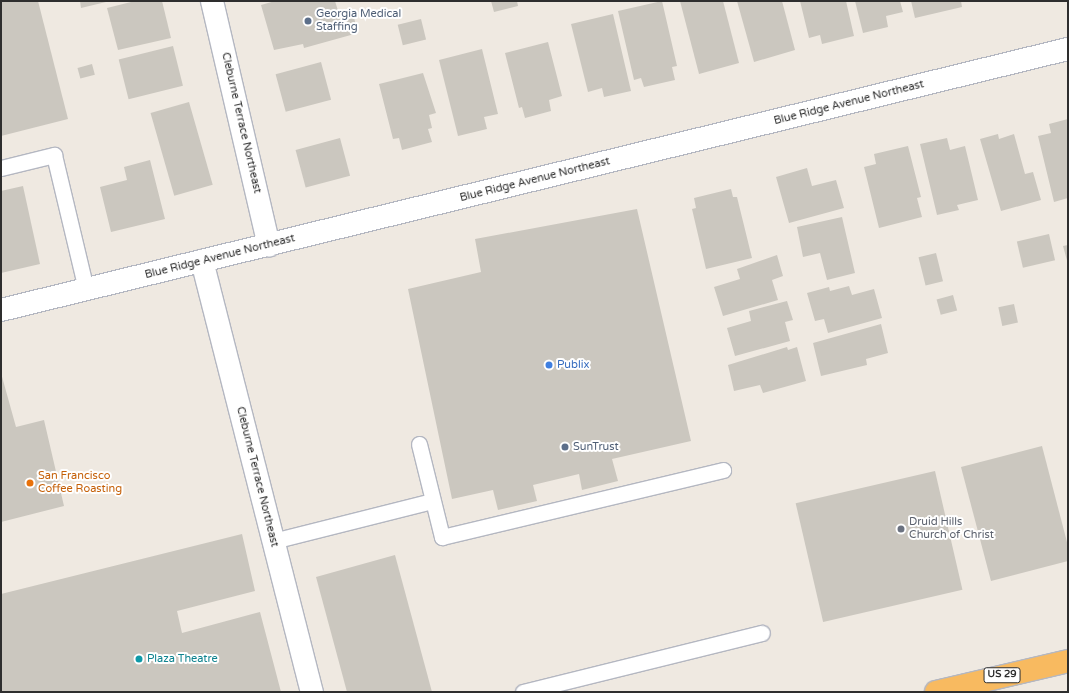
<!DOCTYPE html>
<style>
body{margin:0}
#map{position:relative;width:1069px;height:693px;overflow:hidden;background:#efe9e1;font-family:"Varela Round",sans-serif}
div>[style]{position:absolute}
.building>*{inset:0;background:#cbc7bf;transform-origin:0 0}
.roads{filter:drop-shadow(1px 0 #b4b7c1) drop-shadow(-1px 0 #b4b7c1) drop-shadow(0 1px #b4b7c1) drop-shadow(0 -1px #b4b7c1)}
.service>*{height:15px;margin:-7.5px;padding:0 7.5px;transform-origin:7.5px;border-radius:7.5px;background:#fff}
.minor>*{height:22px;margin:-11px;padding:0 11px;transform-origin:11px;border-radius:11px;background:#fff}
.trunk>*{height:22px;margin:-11px;padding:0 11px;transform-origin:11px;border-radius:11px;background:#f8ba60}
.dots>*{width:11px;height:11px;translate:-50% -50%;box-sizing:border-box;border:2px solid #fff;border-radius:50%}
span{translate:-50% -50%;white-space:nowrap;text-align:center;line-height:1.15;-webkit-text-stroke:4px #fff;paint-order:stroke}
.shield-label span{padding:1px 3px;background:#fff;border:1px solid;border-radius:3px;-webkit-text-stroke-width:0}
.shield-label{font-size:10px;color:#2e2e2e;font-weight:700}
.service-label{font-size:11px;color:#4e5e75}
.left{translate:0 -50%;text-align:left}
.street-label{font-size:11px;color:#2e2e2e}
.shop-label{font-size:11px;color:#366cbe}
.food-label{font-size:11px;color:#c56008}
.worship-label{font-size:11px;color:#5b616d}
.culture-label{font-size:11px;color:#0d838f}
.frame{position:absolute;inset:0;border:2px solid #2e2e2e;pointer-events:none}
</style>
<div id="map">
<div class="building">
<i style="clip-path:polygon(1px 1px,38px 1px,68px 119px,1px 136px)"></i>
<i style="clip-path:polygon(80px 1px,106px 1px,106px 2px,81px 8px)"></i>
<i style="clip-path:polygon(135px 1px,162px 1px,171px 38px,118px 50px,107px 8px)"></i>
<i style="clip-path:polygon(275px 1px,335px 1px,339px 14px,352px 10px,358px 33px,304px 48px,303px 44px,274px 50px,261px 5px)"></i>
<i style="clip-path:polygon(491px 1px,517px 1px,518px 6px,494px 12px)"></i>
<i style="clip-path:polygon(662px 1px,677px 66px,672px 67px,675px 80px,644px 87px,641px 78px,634px 80px,618px 11px)"></i>
<i style="clip-path:polygon(680px 1px,723px 1px,739px 63px,699px 74px)"></i>
<i style="clip-path:polygon(737px 1px,782px 1px,795px 50px,754px 62px)"></i>
<i style="clip-path:polygon(800px 1px,846px 1px,854px 36px,822px 44px,820px 35px,809px 38px)"></i>
<i style="clip-path:polygon(855px 1px,900px 1px,903px 12px,886px 16px,888px 27px,863px 33px)"></i>
<i style="clip-path:polygon(911px 1px,961px 1px,962px 7px,915px 18px)"></i>
<i style="clip-path:polygon(613px 14px,631px 91px,604px 97px,602px 88px,588px 92px,571px 24px)"></i>
<i style="left:421px;top:19px;width:21px;height:24px;rotate:76deg"></i>
<i style="clip-path:polygon(548px 42px,562px 96px,549px 100px,551px 111px,525px 118px,522px 107px,519px 108px,505px 53px)"></i>
<i style="left:173px;top:46px;width:41px;height:56px;rotate:76deg"></i>
<i style="clip-path:polygon(482px 49px,498px 114px,484px 117px,487px 129px,458px 136px,439px 60px)"></i>
<i style="left:321px;top:62px;width:39px;height:47px;rotate:75deg"></i>
<i style="left:92px;top:64px;width:11px;height:15px;rotate:75deg"></i>
<i style="clip-path:polygon(423px 73px,436px 113px,429px 115px,432px 128px,428px 129px,432px 142px,402px 150px,399px 138px,393px 139px,379px 84px)"></i>
<i style="left:189px;top:102px;width:86px;height:40px;rotate:74deg"></i>
<i style="clip-path:polygon(1068px 119px,1068px 198px,1054px 202px,1038px 136px,1051px 133px,1049px 124px)"></i>
<i style="clip-path:polygon(998px 134px,999px 139px,1014px 134px,1025px 174px,1033px 172px,1041px 200px,1001px 211px,980px 139px)"></i>
<i style="left:340px;top:138px;width:39px;height:46px;rotate:75deg"></i>
<i style="clip-path:polygon(947px 138px,950px 150px,965px 146px,978px 200px,957px 205px,959px 210px,937px 215px,920px 144px)"></i>
<i style="clip-path:polygon(908px 146px,921px 197px,917px 198px,922px 217px,879px 228px,864px 167px,876px 164px,874px 154px)"></i>
<i style="clip-path:polygon(150px 160px,165px 219px,111px 232px,100px 187px,127px 180px,124px 167px)"></i>
<i style="clip-path:polygon(807px 168px,812px 186px,836px 180px,844px 208px,789px 223px,776px 177px)"></i>
<i style="clip-path:polygon(23px 186px,40px 264px,1px 273px,1px 191px)"></i>
<i style="clip-path:polygon(731px 189px,733px 197px,737px 197px,752px 258px,706px 269px,692px 209px,696px 208px,694px 198px)"></i>
<i style="clip-path:polygon(637px 209px,691px 441px,612px 459px,618px 481px,582px 490px,579px 474px,533px 485px,537px 501px,498px 510px,493px 490px,452px 499px,408px 289px,481px 272px,475px 239px)"></i>
<i style="clip-path:polygon(842px 217px,855px 273px,827px 280px,820px 253px,803px 257px,797px 227px)"></i>
<i style="left:1049px;top:234px;width:27px;height:33px;rotate:77deg"></i>
<i style="clip-path:polygon(1068px 245px,1068px 264px,1063px 246px)"></i>
<i style="left:936px;top:253px;width:29px;height:18px;rotate:76deg"></i>
<i style="clip-path:polygon(777px 255px,783px 276px,772px 280px,778px 300px,723px 316px,714px 287px,740px 279px,737px 269px)"></i>
<i style="clip-path:polygon(849px 286px,852px 295px,874px 289px,882px 318px,828px 333px,824px 319px,815px 321px,807px 293px,829px 287px,830px 291px)"></i>
<i style="left:953px;top:295px;width:16px;height:17px;rotate:75deg"></i>
<i style="clip-path:polygon(787px 301px,793px 320px,785px 322px,790px 341px,735px 356px,727px 328px,751px 321px,749px 311px)"></i>
<i style="left:1014px;top:304px;width:19px;height:16px;rotate:78deg"></i>
<i style="clip-path:polygon(881px 324px,888px 353px,866px 359px,867px 365px,821px 376px,813px 343px)"></i>
<i style="clip-path:polygon(787px 347px,788px 350px,797px 347px,806px 381px,763px 393px,760px 385px,734px 391px,728px 365px)"></i>
<i style="clip-path:polygon(1px 373px,16px 427px,44px 420px,64px 506px,1px 522px)"></i>
<i style="clip-path:polygon(1042px 446px,1068px 546px,1068px 561px,991px 581px,961px 467px)"></i>
<i style="left:935px;top:471px;width:122px;height:143px;rotate:77deg"></i>
<i style="clip-path:polygon(242px 534px,255px 591px,177px 611px,182px 633px,260px 612px,281px 692px,1px 692px,1px 594px)"></i>
<i style="clip-path:polygon(395px 555px,432px 692px,347px 692px,316px 577px)"></i>
</div>
<div class="roads">
<div class="service">
<i style="left:1px;top:168px;width:55px;rotate:-13.8deg"></i>
<i style="left:54px;top:155px;width:138px;rotate:76.6deg"></i>
<i style="left:419px;top:444px;width:96px;rotate:76.1deg"></i>
<i style="left:442px;top:537px;width:289px;rotate:-13.4deg"></i>
<i style="left:273px;top:541px;width:164px;rotate:-14.1deg"></i>
<i style="left:523px;top:692px;width:246px;rotate:-13.9deg"></i>
</div>
<div class="minor">
<i style="left:212px;top:1px;width:251px;rotate:76.9deg"></i>
<i style="left:202px;top:261px;width:445px;rotate:75.7deg"></i>
<i style="left:1px;top:310px;width:1098px;rotate:-13.75deg"></i>
</div>
<div class="trunk">
<i style="left:936px;top:692px;width:136px;rotate:-13.2deg"></i>
</div>
</div>
<div class="dots">
<i style="left:308px;top:21px;background:#5c6f8a"></i>
<i style="left:549px;top:365px;background:#3f7fe0"></i>
<i style="left:565px;top:447px;background:#5c6f8a"></i>
<i style="left:30px;top:483px;background:#e8710a"></i>
<i style="left:901px;top:529px;background:#6b7280"></i>
<i style="left:139px;top:659px;background:#0f9aa8"></i>
</div>
<div class="shield-label">
<span style="left:1002px;top:675px">US 29</span>
</div>
<div class="service-label">
<span class="left" style="left:316px;top:21px">Georgia Medical<br>Staffing</span>
<span class="left" style="left:573px;top:447px">SunTrust</span>
</div>
<div class="street-label">
<span style="left:849px;top:103px;rotate:-14deg">Blue Ridge Avenue Northeast</span>
<span style="left:241px;top:123px;rotate:77deg">Cleburne Terrace Northeast</span>
<span style="left:535px;top:180px;rotate:-14deg">Blue Ridge Avenue Northeast</span>
<span style="left:220px;top:257px;rotate:-14deg">Blue Ridge Avenue Northeast</span>
<span style="left:257px;top:477px;rotate:76deg">Cleburne Terrace Northeast</span>
</div>
<div class="shop-label">
<span class="left" style="left:557px;top:365px">Publix</span>
</div>
<div class="food-label">
<span class="left" style="left:38px;top:483px">San Francisco<br>Coffee Roasting</span>
</div>
<div class="worship-label">
<span class="left" style="left:909px;top:529px">Druid Hills<br>Church of Christ</span>
</div>
<div class="culture-label">
<span class="left" style="left:147px;top:659px">Plaza Theatre</span>
</div>
<div class="frame"></div>
</div>
